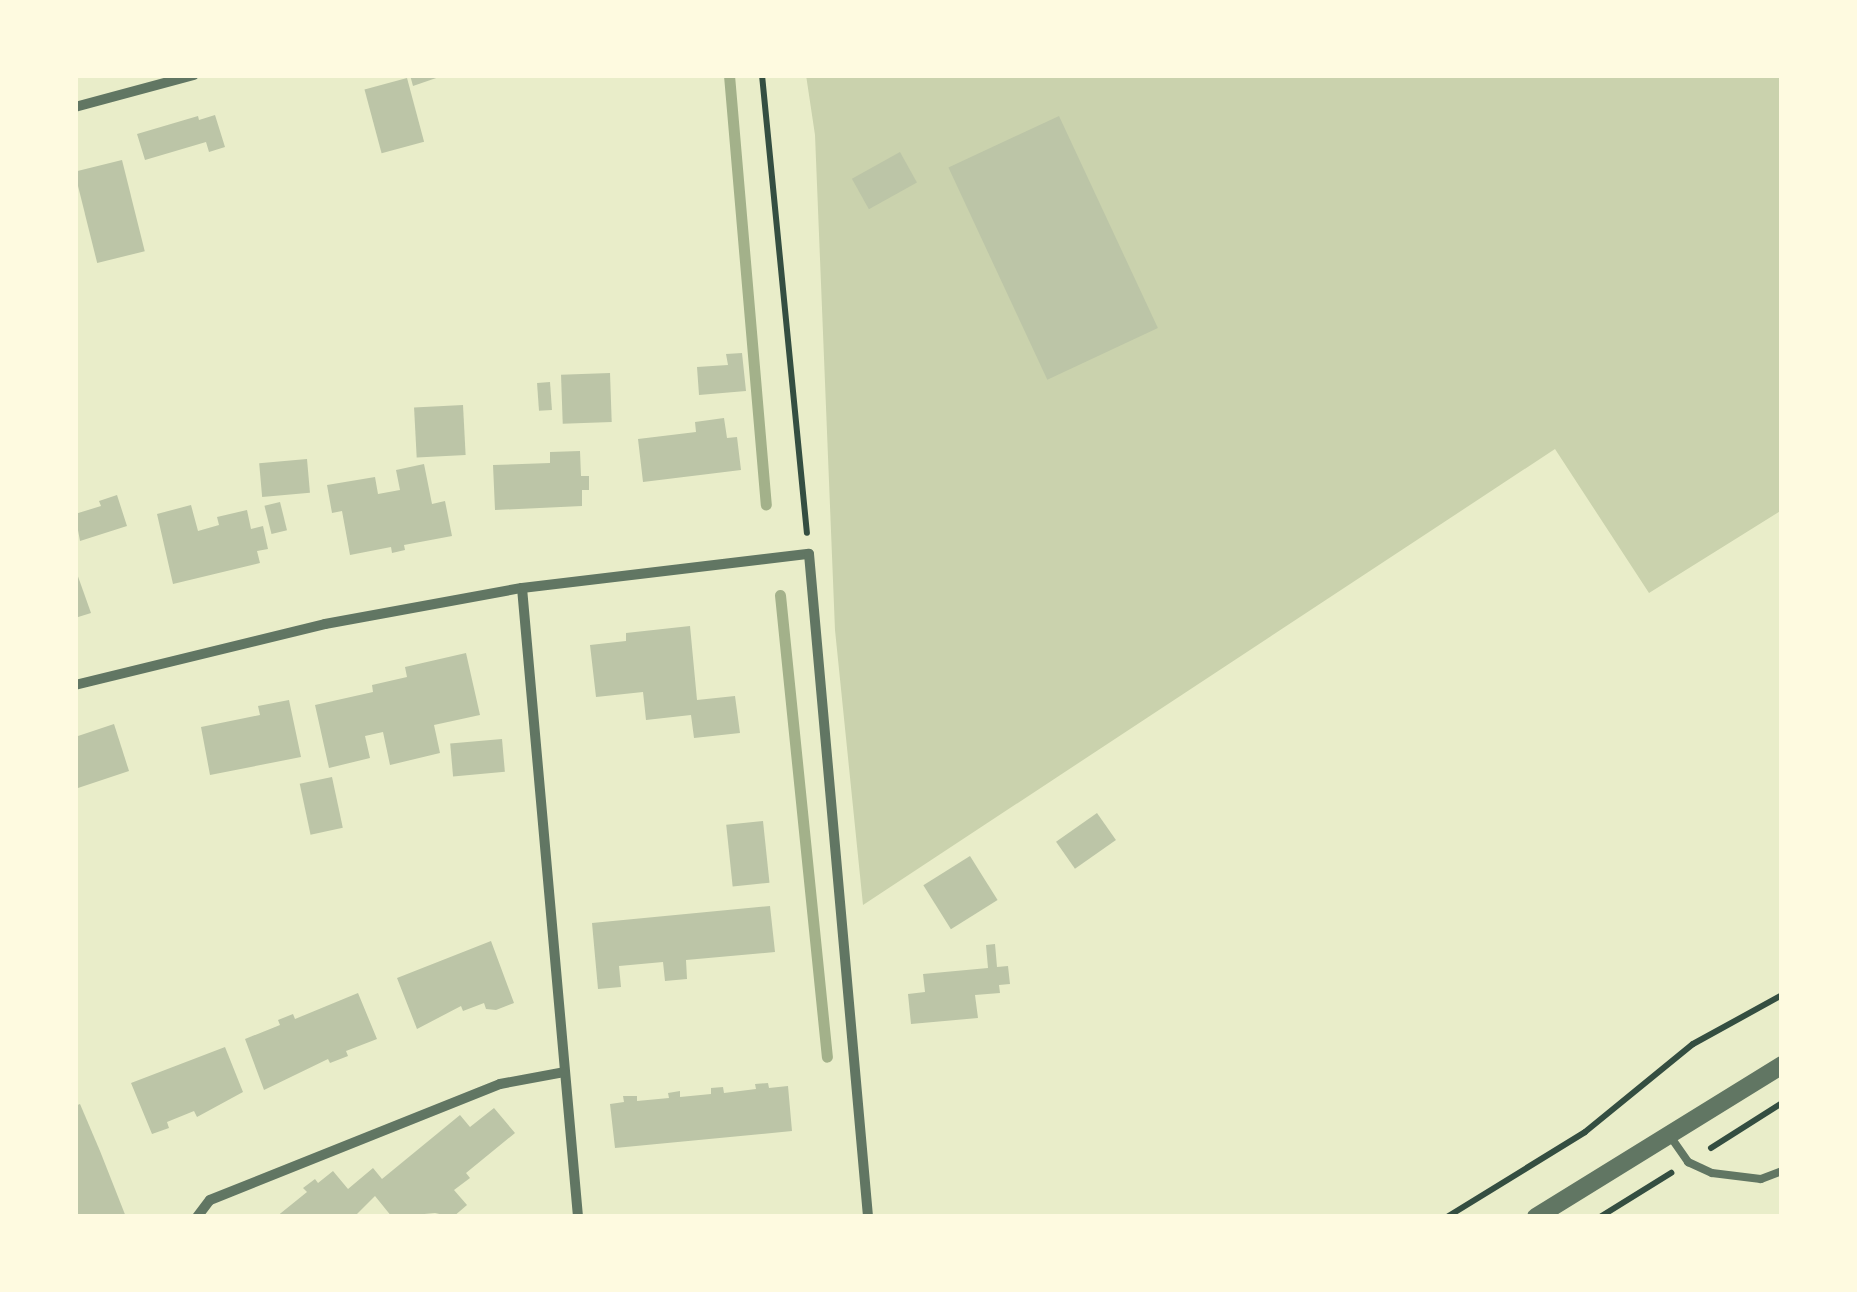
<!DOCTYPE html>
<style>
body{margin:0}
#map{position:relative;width:1857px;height:1292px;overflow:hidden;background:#e9edc9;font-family:Mulish,sans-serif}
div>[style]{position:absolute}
.green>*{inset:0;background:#cad2ad}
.stream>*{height:11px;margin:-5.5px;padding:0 5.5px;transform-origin:5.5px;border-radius:5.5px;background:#a3b18a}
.building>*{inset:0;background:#bcc5a7;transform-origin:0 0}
.path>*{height:6px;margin:-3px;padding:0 3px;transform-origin:3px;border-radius:3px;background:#344e41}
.service>*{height:8px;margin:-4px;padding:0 4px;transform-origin:4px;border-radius:4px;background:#617663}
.minor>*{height:10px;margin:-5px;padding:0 5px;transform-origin:5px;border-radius:5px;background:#617663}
.tertiary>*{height:18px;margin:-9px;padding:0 9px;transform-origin:9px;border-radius:9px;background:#617663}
span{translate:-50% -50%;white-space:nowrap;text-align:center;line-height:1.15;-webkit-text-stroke:8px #fefae0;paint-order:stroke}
.frame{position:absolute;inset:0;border:78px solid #fefae0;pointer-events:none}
</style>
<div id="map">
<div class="green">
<i style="clip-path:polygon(806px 75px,1782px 75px,1782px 510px,1649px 593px,1555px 449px,863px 905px,835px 630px,815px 135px)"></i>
</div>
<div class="stream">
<i style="left:729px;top:75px;width:431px;rotate:85.1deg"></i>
<i style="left:780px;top:595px;width:464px;rotate:84.2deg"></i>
</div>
<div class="building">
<i style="clip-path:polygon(410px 75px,441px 75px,442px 76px,413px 86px)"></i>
<i style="left:407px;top:78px;width:66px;height:44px;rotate:75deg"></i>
<i style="clip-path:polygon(215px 115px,225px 147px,209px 152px,206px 142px,145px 160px,137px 134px,198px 116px,199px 120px)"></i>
<i style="left:1059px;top:116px;width:234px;height:122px;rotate:65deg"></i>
<i style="left:900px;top:152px;width:35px;height:55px;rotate:61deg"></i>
<i style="left:122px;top:160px;width:94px;height:49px;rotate:76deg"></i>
<i style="clip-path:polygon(742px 353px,746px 391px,699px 395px,697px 367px,728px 365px,726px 354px)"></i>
<i style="left:610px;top:373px;width:49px;height:49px;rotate:88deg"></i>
<i style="left:550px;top:382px;width:28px;height:13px;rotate:86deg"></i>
<i style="left:463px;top:405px;width:50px;height:49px;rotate:87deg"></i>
<i style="clip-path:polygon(724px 418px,727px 438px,737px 437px,741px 470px,643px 482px,638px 439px,696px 432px,695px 422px)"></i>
<i style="clip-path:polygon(580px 451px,581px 476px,589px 476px,589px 490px,582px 490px,582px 506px,495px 510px,493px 465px,550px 463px,550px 452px)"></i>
<i style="left:307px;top:459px;width:34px;height:48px;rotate:85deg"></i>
<i style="clip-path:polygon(424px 464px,432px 504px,445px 501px,452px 536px,404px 545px,405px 550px,392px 553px,391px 547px,350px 555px,342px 511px,332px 513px,327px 485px,375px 477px,378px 494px,400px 490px,396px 470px)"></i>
<i style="clip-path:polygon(117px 495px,127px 526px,80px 541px,75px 514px,101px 506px,99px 501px)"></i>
<i style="left:280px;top:502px;width:29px;height:16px;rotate:76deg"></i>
<i style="clip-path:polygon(191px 505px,198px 531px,219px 525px,217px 517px,247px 510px,251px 529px,263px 526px,268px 549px,257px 551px,260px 563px,173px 584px,157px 514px)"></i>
<i style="clip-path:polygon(75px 568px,91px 613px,75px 618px)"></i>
<i style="clip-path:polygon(690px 626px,697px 700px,735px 696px,740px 733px,694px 738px,691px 715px,646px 720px,643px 692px,596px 697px,590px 645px,626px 641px,626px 633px)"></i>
<i style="clip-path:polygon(466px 653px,480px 715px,434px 725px,440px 753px,390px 765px,383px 732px,365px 736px,370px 758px,329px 768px,315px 705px,373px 692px,372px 685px,407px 677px,405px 667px)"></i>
<i style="clip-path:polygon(289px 700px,301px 757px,210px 775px,201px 727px,260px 715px,258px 706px)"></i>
<i style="clip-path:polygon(114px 724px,129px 771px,75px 789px,75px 737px)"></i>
<i style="left:502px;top:739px;width:33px;height:52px;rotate:85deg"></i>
<i style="left:332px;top:777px;width:52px;height:33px;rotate:78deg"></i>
<i style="left:1097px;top:813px;width:33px;height:50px;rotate:55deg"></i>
<i style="left:763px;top:821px;width:62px;height:37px;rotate:84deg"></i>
<i style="left:970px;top:856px;width:52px;height:55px;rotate:58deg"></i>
<i style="clip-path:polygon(770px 906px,775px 952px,686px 960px,687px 979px,665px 981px,663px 962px,619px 966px,621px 987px,598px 989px,592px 923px)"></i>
<i style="clip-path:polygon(491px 941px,514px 1003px,496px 1010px,486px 1009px,484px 1003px,463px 1011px,461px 1006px,417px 1029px,397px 978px)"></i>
<i style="clip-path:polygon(995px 944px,997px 967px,1008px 966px,1010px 984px,999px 985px,1000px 993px,975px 995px,978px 1018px,911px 1024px,908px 994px,925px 992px,923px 974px,988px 968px,986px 945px)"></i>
<i style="clip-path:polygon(358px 993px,377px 1039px,346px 1051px,348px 1056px,330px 1063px,328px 1059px,264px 1090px,245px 1039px,280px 1025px,278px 1020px,293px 1014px,295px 1019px)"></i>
<i style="clip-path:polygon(225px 1047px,243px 1092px,197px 1117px,194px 1111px,167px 1122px,169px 1128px,152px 1134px,131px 1083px)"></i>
<i style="clip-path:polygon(768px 1083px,769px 1088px,788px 1086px,792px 1131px,615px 1148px,610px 1104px,624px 1102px,623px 1096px,637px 1096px,637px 1101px,669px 1098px,668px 1093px,680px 1091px,680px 1097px,711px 1094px,711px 1088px,723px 1087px,724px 1093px,756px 1089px,755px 1084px)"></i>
<i style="clip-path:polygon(80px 1104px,100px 1151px,126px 1217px,75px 1217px,75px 1106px)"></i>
<i style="clip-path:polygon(494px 1108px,515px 1133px,466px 1173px,470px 1178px,454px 1190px,467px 1205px,453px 1217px,435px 1213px,392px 1217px,375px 1196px,354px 1217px,276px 1217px,307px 1192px,303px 1188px,315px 1179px,318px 1183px,333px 1171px,348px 1189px,373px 1168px,382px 1179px,460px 1115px,470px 1127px)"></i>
</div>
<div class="path">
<i style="left:762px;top:75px;width:460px;rotate:84.4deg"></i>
<i style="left:1711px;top:1148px;width:84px;rotate:-32.4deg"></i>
<i style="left:1447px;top:1217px;width:162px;rotate:-31.6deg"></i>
<i style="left:1585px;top:1132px;width:139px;rotate:-39.2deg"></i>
<i style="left:1693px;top:1044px;width:102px;rotate:-28.8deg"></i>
<i style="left:1600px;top:1217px;width:84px;rotate:-31.8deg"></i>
</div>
<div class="service">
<i style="left:1670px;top:1136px;width:32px;rotate:55deg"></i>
<i style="left:1688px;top:1162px;width:26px;rotate:25deg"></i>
<i style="left:1712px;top:1173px;width:49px;rotate:7deg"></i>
<i style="left:1761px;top:1179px;width:22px;rotate:-21deg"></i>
</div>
<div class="minor">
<i style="left:75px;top:107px;width:123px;rotate:-15.1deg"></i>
<i style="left:522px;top:588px;width:631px;rotate:84.91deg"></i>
<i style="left:75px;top:685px;width:257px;rotate:-13.7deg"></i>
<i style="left:325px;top:624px;width:200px;rotate:-10.4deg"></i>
<i style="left:522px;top:588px;width:289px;rotate:-6.8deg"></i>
<i style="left:809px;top:554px;width:666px;rotate:84.91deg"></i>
<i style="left:197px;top:1217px;width:21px;rotate:-53deg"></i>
<i style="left:210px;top:1200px;width:312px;rotate:-21.8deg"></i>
<i style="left:500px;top:1084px;width:65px;rotate:-10.6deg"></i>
</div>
<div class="tertiary">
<i style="left:1536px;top:1217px;width:289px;rotate:-31.7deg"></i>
</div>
<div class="frame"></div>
</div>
